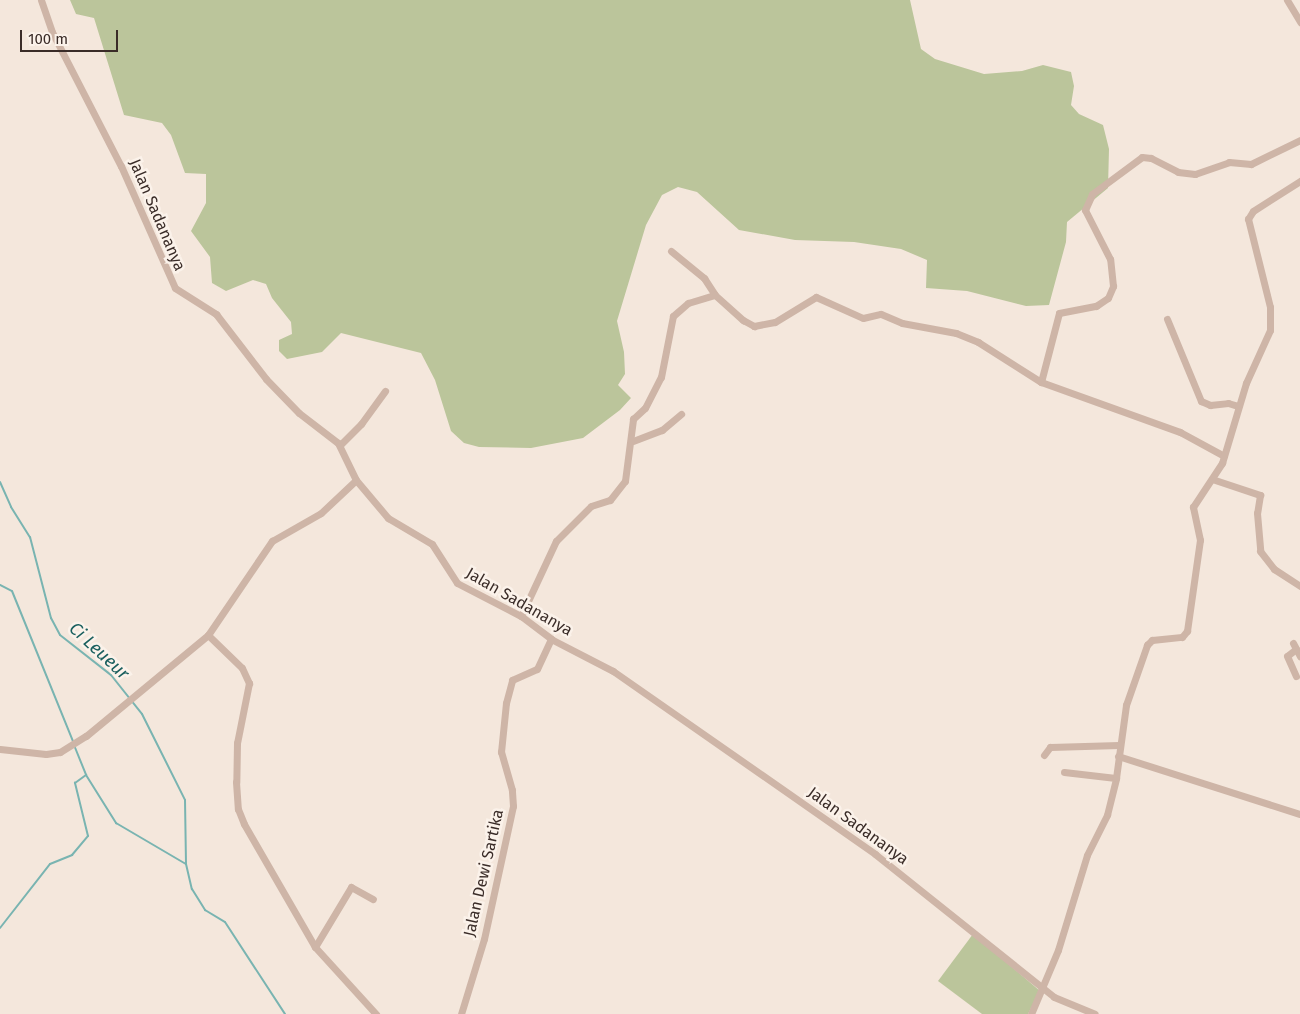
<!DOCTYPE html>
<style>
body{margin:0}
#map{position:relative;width:1300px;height:1014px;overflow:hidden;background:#f4e7dc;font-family:"Fira Sans",sans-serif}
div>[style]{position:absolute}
.green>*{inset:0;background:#bbc59b}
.stream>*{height:2px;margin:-1px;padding:0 1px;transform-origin:1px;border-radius:1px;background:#79b4b1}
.minor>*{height:7px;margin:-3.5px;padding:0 3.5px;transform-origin:3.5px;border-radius:3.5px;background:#ceb5a7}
span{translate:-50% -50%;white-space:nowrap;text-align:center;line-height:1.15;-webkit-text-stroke:5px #fbf2ea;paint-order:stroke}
.street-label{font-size:16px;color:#3a2c28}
.water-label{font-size:18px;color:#1a5f5e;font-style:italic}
.scale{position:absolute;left:20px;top:30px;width:98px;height:22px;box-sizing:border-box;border:2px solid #3a2c28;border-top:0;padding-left:6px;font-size:15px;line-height:18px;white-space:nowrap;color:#3a2c28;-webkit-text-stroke:4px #fbf2ea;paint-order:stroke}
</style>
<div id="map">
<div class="green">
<i style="clip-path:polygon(70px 0,910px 0,921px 49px,935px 59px,984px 74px,1022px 71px,1043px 65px,1071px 72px,1074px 86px,1071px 105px,1079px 114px,1103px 125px,1109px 149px,1108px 188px,1067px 222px,1066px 242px,1049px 305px,1026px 306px,967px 291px,926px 288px,927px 260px,901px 249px,854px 242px,795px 240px,739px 230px,697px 192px,678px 187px,662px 195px,646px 225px,617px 321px,624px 352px,625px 374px,618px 385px,631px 398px,620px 410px,583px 438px,531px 448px,479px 447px,464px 443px,451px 431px,435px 380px,421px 353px,341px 333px,322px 352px,287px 359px,279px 351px,279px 340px,292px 334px,291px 322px,272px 298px,266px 284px,253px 280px,226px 291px,212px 283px,210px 257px,191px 231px,206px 203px,206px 174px,185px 173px,171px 135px,162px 123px,124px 115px,94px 18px,76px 14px)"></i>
<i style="clip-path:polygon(973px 934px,1040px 991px,1028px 1014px,982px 1014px,938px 981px)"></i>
</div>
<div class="stream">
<i style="left:0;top:482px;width:27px;rotate:66deg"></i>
<i style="left:11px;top:507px;width:36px;rotate:58deg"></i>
<i style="left:30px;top:537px;width:84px;rotate:75.5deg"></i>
<i style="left:51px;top:618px;width:19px;rotate:62deg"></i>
<i style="left:60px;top:635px;width:65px;rotate:38.1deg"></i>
<i style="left:111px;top:675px;width:50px;rotate:51.5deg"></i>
<i style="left:142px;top:714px;width:96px;rotate:63.4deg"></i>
<i style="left:185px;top:800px;width:64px;rotate:89.1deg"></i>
<i style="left:186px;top:864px;width:26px;rotate:77deg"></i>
<i style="left:192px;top:889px;width:25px;rotate:58deg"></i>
<i style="left:205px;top:910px;width:23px;rotate:31deg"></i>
<i style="left:225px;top:922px;width:110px;rotate:56.9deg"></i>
<i style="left:0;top:585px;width:13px;rotate:27deg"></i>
<i style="left:12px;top:591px;width:162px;rotate:67.9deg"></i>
<i style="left:74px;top:745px;width:32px;rotate:68deg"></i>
<i style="left:86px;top:775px;width:57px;rotate:58deg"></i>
<i style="left:116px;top:823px;width:81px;rotate:30.4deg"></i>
<i style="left:0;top:928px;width:81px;rotate:-52deg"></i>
<i style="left:50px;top:864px;width:24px;rotate:-22deg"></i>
<i style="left:72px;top:855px;width:25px;rotate:-50deg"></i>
<i style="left:88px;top:836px;width:55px;rotate:-103.8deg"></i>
<i style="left:75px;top:783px;width:14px;rotate:-36deg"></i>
</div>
<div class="minor">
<i style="left:41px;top:0;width:34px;rotate:71deg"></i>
<i style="left:52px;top:32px;width:151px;rotate:62.8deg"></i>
<i style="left:121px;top:166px;width:133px;rotate:66.1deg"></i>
<i style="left:175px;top:288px;width:49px;rotate:32.4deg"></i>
<i style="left:216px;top:314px;width:82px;rotate:52.4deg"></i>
<i style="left:266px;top:379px;width:47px;rotate:45.9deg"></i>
<i style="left:299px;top:413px;width:49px;rotate:37.6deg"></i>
<i style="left:338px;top:443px;width:41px;rotate:64.1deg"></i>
<i style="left:356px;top:480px;width:50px;rotate:49.9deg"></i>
<i style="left:388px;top:518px;width:51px;rotate:30.6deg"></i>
<i style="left:432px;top:544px;width:46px;rotate:57.3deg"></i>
<i style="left:457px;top:583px;width:72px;rotate:27.3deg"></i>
<i style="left:521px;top:616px;width:38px;rotate:37deg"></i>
<i style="left:551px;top:639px;width:70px;rotate:27.3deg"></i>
<i style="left:613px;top:671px;width:320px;rotate:34.9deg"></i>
<i style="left:875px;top:854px;width:229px;rotate:38.6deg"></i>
<i style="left:1054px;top:997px;width:44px;rotate:22.5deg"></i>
<i style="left:1287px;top:0;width:26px;rotate:59deg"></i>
<i style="left:671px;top:251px;width:43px;rotate:39.3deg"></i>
<i style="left:704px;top:278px;width:20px;rotate:57deg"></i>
<i style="left:1167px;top:319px;width:89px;rotate:67.5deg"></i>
<i style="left:1201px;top:401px;width:10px;rotate:24deg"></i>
<i style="left:1210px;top:405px;width:18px;rotate:-6deg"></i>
<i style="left:1228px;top:403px;width:10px;rotate:17deg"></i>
<i style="left:1041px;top:382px;width:71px;rotate:-75.4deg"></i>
<i style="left:1059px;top:313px;width:38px;rotate:-11deg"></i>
<i style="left:1096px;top:306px;width:14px;rotate:-34deg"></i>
<i style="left:1108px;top:298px;width:13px;rotate:-67deg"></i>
<i style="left:1113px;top:286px;width:27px;rotate:-96deg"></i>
<i style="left:1110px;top:259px;width:55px;rotate:-117deg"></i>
<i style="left:1085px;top:210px;width:17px;rotate:-66deg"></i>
<i style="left:1092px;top:194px;width:62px;rotate:-36.5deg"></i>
<i style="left:1142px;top:157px;width:9px;rotate:6deg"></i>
<i style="left:1151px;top:158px;width:30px;rotate:27deg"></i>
<i style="left:1178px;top:172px;width:17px;rotate:7deg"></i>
<i style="left:1195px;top:174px;width:36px;rotate:-19deg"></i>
<i style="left:1229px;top:162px;width:22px;rotate:5deg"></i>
<i style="left:1251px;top:164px;width:55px;rotate:-26.1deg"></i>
<i style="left:633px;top:441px;width:31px;rotate:-21deg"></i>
<i style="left:662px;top:430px;width:25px;rotate:-40deg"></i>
<i style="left:340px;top:445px;width:30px;rotate:-45deg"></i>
<i style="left:361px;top:424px;width:41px;rotate:-54deg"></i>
<i style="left:1212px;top:479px;width:51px;rotate:18.4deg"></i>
<i style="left:1260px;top:495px;width:18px;rotate:99deg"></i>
<i style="left:1257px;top:513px;width:38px;rotate:85deg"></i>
<i style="left:1260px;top:551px;width:23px;rotate:52deg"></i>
<i style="left:1274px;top:569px;width:31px;rotate:33deg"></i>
<i style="left:521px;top:616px;width:83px;rotate:-65deg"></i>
<i style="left:556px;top:541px;width:49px;rotate:-45deg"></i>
<i style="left:591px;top:506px;width:20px;rotate:-18deg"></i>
<i style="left:610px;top:500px;width:24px;rotate:-52deg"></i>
<i style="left:625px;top:481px;width:63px;rotate:-82.6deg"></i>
<i style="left:633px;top:419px;width:16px;rotate:-43deg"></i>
<i style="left:645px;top:408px;width:35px;rotate:-63deg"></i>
<i style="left:661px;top:377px;width:62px;rotate:-78.9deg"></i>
<i style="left:673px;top:316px;width:20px;rotate:-41deg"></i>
<i style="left:688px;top:303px;width:28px;rotate:-17deg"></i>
<i style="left:715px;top:295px;width:38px;rotate:42deg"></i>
<i style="left:743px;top:320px;width:13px;rotate:29deg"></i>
<i style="left:754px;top:326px;width:21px;rotate:-11deg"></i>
<i style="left:775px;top:322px;width:48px;rotate:-31.4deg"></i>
<i style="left:816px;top:297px;width:51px;rotate:24.1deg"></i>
<i style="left:863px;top:318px;width:18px;rotate:-13deg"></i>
<i style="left:881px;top:314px;width:23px;rotate:23deg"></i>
<i style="left:902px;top:323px;width:55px;rotate:10.5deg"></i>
<i style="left:956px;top:333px;width:24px;rotate:22deg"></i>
<i style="left:978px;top:342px;width:75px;rotate:32.4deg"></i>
<i style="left:1041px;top:382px;width:148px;rotate:19.8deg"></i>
<i style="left:1180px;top:432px;width:50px;rotate:28.6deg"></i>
<i style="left:208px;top:635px;width:47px;rotate:44.1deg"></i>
<i style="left:242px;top:668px;width:17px;rotate:65deg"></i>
<i style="left:249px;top:683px;width:61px;rotate:101.3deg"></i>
<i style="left:237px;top:743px;width:39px;rotate:91deg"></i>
<i style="left:236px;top:782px;width:27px;rotate:86deg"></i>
<i style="left:238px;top:809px;width:16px;rotate:68deg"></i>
<i style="left:244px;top:824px;width:142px;rotate:60deg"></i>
<i style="left:315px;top:947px;width:91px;rotate:47.7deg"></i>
<i style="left:1293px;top:643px;width:15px;rotate:62deg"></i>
<i style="left:1296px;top:649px;width:11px;rotate:142deg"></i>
<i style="left:1287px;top:656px;width:22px;rotate:66deg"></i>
<i style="left:0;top:749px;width:46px;rotate:6.2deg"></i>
<i style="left:46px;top:754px;width:14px;rotate:-8deg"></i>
<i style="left:60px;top:752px;width:31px;rotate:-32deg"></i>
<i style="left:86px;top:736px;width:158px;rotate:-39.6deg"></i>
<i style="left:208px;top:635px;width:114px;rotate:-55.8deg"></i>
<i style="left:272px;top:541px;width:56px;rotate:-29.7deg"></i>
<i style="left:321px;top:513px;width:48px;rotate:-43.3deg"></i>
<i style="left:1044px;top:755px;width:10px;rotate:-53deg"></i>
<i style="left:1050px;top:747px;width:69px;rotate:-1.7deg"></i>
<i style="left:1118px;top:756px;width:191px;rotate:17.7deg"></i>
<i style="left:1064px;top:772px;width:52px;rotate:6.6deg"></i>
<i style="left:315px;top:947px;width:70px;rotate:-59deg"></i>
<i style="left:351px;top:887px;width:25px;rotate:29deg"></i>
<i style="left:461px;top:1014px;width:78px;rotate:-73deg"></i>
<i style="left:484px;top:939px;width:136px;rotate:-77.7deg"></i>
<i style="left:513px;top:806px;width:16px;rotate:-94deg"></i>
<i style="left:512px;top:790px;width:40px;rotate:-106deg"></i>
<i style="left:501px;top:752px;width:49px;rotate:-84.2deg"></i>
<i style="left:506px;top:703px;width:24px;rotate:-75deg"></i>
<i style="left:512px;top:680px;width:27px;rotate:-24deg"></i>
<i style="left:537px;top:669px;width:33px;rotate:-65deg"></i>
<i style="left:1031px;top:1014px;width:69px;rotate:-67.1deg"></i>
<i style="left:1058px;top:950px;width:99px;rotate:-73deg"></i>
<i style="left:1087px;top:855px;width:45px;rotate:-63.4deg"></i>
<i style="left:1107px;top:815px;width:38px;rotate:-76deg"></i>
<i style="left:1116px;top:778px;width:74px;rotate:-82.2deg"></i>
<i style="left:1126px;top:705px;width:64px;rotate:-70.7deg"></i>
<i style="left:1147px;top:645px;width:7px;rotate:-45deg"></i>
<i style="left:1152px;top:640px;width:30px;rotate:-6deg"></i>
<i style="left:1182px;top:637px;width:8px;rotate:-50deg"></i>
<i style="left:1187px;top:631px;width:92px;rotate:-81.9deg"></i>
<i style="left:1200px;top:540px;width:34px;rotate:-102deg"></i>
<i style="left:1193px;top:507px;width:53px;rotate:-56.6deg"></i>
<i style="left:1222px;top:463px;width:84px;rotate:-73.3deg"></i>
<i style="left:1246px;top:383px;width:58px;rotate:-65.6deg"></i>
<i style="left:1270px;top:330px;width:23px;rotate:-90deg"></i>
<i style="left:1270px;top:307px;width:91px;rotate:-104deg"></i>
<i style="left:1248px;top:219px;width:9px;rotate:-58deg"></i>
<i style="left:1253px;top:211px;width:56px;rotate:-32.6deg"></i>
</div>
<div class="street-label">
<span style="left:157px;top:215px;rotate:67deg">Jalan Sadananya</span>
<span style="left:519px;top:602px;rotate:30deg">Jalan Sadananya</span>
<span style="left:858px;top:826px;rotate:36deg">Jalan Sadananya</span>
<span style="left:484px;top:873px;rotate:-77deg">Jalan Dewi Sartika</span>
</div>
<div class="water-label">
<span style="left:99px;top:651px;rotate:43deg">Ci Leueur</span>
</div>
<div class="scale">100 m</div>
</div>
